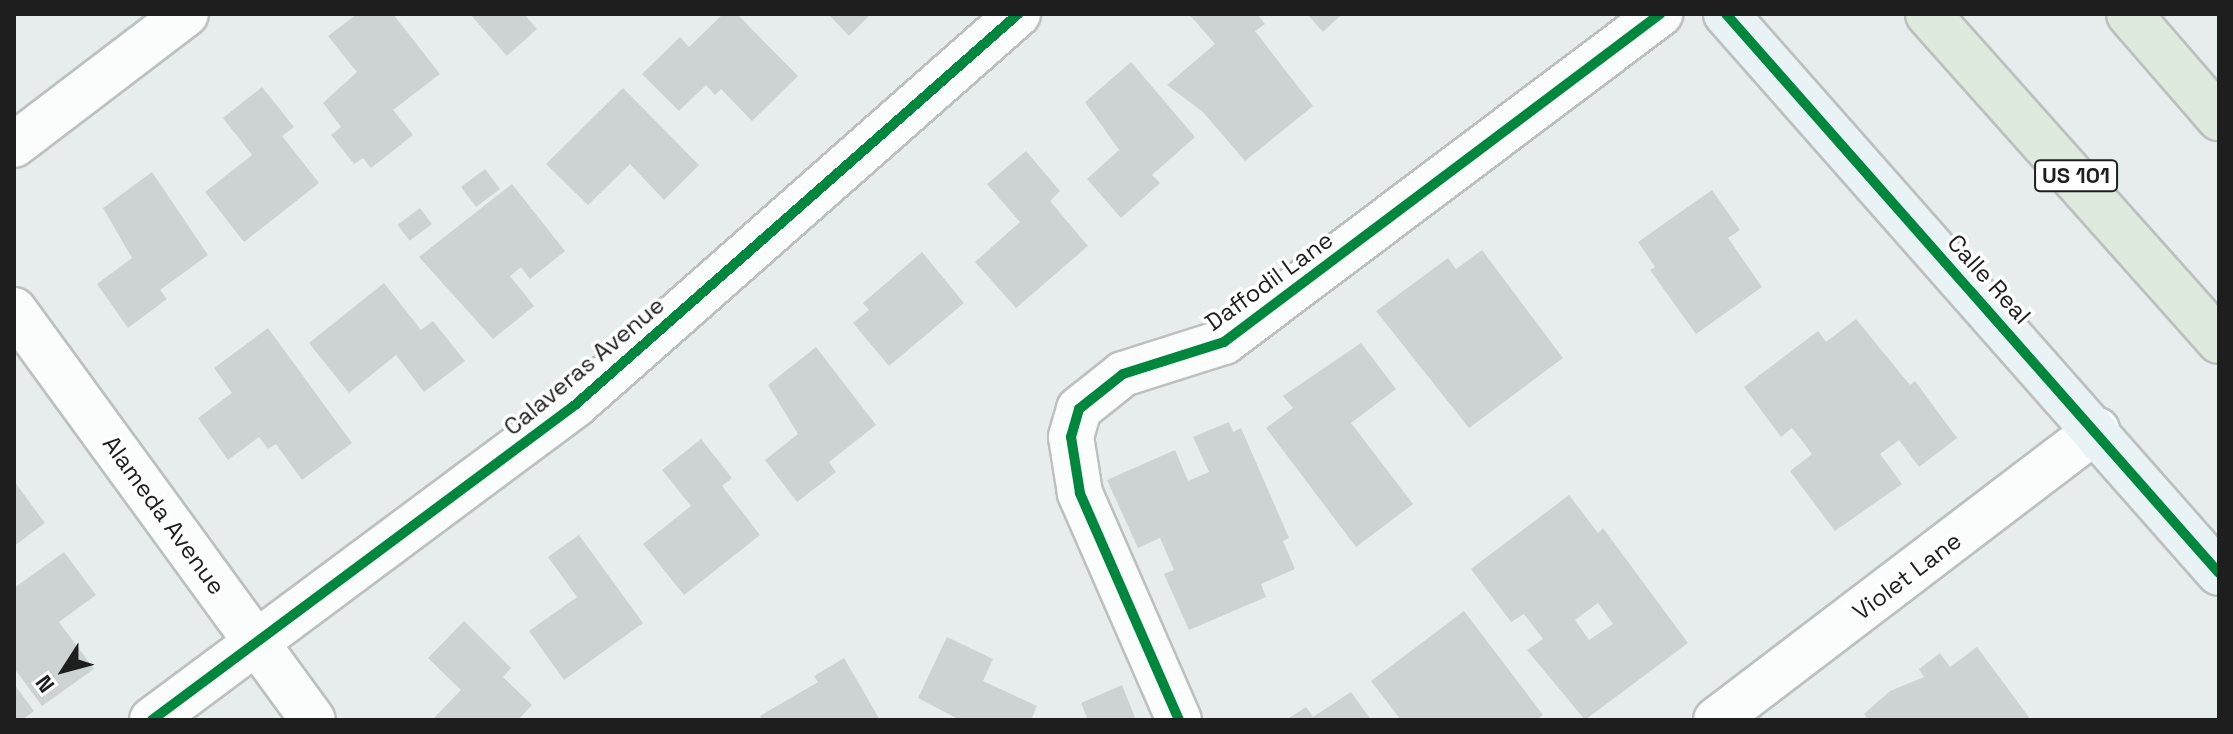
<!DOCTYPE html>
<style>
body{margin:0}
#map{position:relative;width:2233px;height:734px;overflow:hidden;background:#e6edec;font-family:"Space Grotesk",sans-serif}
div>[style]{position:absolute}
.building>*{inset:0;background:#cdd3d2;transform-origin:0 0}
.roads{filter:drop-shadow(2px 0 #bdc0bf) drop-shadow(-2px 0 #bdc0bf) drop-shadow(0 2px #bdc0bf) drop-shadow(0 -2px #bdc0bf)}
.street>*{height:44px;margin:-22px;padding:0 22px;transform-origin:22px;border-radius:22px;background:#fbfcfc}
.secondary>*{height:44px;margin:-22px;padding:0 22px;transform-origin:22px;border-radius:22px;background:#e9f2f4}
.highway>*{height:44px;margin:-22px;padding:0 22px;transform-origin:22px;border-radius:22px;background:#deeade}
.cycleway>*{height:10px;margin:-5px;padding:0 5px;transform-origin:5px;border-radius:5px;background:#00873e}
span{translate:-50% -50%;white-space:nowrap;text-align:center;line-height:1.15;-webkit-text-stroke:7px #fff;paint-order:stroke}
.shield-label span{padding:2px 6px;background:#fff;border:2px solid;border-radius:6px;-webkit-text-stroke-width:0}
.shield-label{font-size:22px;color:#1e1e1e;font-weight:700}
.street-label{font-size:24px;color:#1e1e1e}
.frame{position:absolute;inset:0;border:16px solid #1e1e1e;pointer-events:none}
.north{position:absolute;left:24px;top:630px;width:80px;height:80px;-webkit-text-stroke:6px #fff;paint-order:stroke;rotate:234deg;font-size:22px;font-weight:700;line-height:32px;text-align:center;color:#1e1e1e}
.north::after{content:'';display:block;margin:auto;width:28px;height:36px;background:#1e1e1e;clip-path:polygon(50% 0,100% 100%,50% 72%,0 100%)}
</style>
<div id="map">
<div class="building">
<i style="clip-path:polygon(357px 14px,393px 14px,440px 74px,393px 110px,413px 135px,371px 168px,363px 158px,354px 164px,331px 135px,341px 127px,323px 103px,357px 72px,328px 36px)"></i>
<i style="clip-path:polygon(470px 14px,524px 14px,537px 29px,507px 56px)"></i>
<i style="clip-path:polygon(723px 14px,737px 14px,798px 76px,752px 121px,721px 89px,715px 95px,706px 85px,679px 111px,642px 74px,680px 37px,689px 47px)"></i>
<i style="clip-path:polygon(828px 14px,871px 14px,849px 36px)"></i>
<i style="clip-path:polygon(1189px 14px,1257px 14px,1265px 24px,1255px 31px,1313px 106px,1245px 161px,1203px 112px,1167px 85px,1215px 44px)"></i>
<i style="clip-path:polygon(1307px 14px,1342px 14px,1323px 32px)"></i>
<i style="clip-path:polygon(1131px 62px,1195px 137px,1152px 175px,1160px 183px,1121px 218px,1087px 179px,1119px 150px,1085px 102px)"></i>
<i style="clip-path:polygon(262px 87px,294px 127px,282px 136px,319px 183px,244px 242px,205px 192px,252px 155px,223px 118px)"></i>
<i style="clip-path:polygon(623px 88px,699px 165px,664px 200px,630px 164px,588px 205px,546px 164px)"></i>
<i style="clip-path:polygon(1026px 151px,1060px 191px,1050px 201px,1088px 246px,1016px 308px,975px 262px,1020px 222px,987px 184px)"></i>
<i style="left:485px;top:169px;width:25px;height:30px;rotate:53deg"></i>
<i style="clip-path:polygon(152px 172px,208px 255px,160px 290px,167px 299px,128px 328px,97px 284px,132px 258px,103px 208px)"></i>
<i style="clip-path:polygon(512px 184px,565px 251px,530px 279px,521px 267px,510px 276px,534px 306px,493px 339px,419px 257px)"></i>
<i style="clip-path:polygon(1712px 190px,1740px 230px,1728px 238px,1762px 287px,1696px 334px,1650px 270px,1655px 267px,1638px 242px)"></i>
<i style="left:420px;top:208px;width:20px;height:28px;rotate:53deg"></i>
<i style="clip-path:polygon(1482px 250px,1563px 358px,1469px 428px,1376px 311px,1448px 258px,1456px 269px)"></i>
<i style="clip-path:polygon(922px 252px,964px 303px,889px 366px,853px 323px,869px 310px,863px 303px)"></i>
<i style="clip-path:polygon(384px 283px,421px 330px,433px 321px,465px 361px,424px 392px,396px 355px,349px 393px,309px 343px)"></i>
<i style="clip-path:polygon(1856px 319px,1910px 385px,1915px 381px,1957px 438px,1919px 467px,1899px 440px,1880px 454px,1902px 484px,1835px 531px,1790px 471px,1812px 454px,1792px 428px,1781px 437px,1744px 387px,1818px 331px,1826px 342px)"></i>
<i style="clip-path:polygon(268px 328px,352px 443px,302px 480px,276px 444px,268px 449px,259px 437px,228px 460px,198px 418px,232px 393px,214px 368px)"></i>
<i style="clip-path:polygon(1361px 343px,1396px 389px,1351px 423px,1413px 504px,1356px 547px,1266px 428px,1293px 408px,1283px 396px)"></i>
<i style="clip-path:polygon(816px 347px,876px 425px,829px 462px,836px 472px,797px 502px,765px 460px,798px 434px,768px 385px)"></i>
<i style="clip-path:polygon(1229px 422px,1233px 432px,1241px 428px,1289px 538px,1283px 541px,1295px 569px,1261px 584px,1266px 597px,1189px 630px,1164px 574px,1174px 570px,1160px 538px,1138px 548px,1107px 480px,1175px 450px,1188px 481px,1209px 472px,1193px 437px)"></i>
<i style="clip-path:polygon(701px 439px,732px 478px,722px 486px,760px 535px,684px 595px,643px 544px,691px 506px,662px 470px)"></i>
<i style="clip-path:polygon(14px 481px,45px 523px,14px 546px)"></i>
<i style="clip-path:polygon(evenodd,1569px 495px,1598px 533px,1603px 528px,1688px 643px,1585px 720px,1527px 650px,1543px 639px,1524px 614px,1511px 622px,1471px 569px,1569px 495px,1598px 603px,1613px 624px,1589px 640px,1575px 620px,1598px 603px)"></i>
<i style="clip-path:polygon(579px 535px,643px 623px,564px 680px,529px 631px,577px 597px,548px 557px)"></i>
<i style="clip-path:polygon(64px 552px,96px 595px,59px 622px,94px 669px,42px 706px,14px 668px,14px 588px)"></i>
<i style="clip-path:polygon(1464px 611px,1543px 715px,1536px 720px,1401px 720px,1371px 681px)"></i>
<i style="clip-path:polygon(464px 621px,511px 668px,503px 677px,532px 705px,518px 720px,432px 720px,461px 690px,428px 658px)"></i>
<i style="clip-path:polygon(947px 637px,993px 659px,983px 681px,1037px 706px,1031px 720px,960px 720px,918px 698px)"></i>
<i style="clip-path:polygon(1977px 647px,2031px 720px,1868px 720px,1864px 714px,1890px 691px,1924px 677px,1919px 669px,1940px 653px,1950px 667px)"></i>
<i style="clip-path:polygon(844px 658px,880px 720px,762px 720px,760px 716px,818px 682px,814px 676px)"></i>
<i style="clip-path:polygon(14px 684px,34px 711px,22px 720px,14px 720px)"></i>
<i style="clip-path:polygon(1122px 685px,1136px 720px,1088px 720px,1081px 703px)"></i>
<i style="clip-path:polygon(1351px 692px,1371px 720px,1286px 720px,1306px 707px,1313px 717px)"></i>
</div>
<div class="roads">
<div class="street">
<i style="left:14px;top:145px;width:216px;rotate:-37.3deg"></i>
<i style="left:14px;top:310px;width:507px;rotate:53.9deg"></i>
<i style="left:152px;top:720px;width:527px;rotate:-36.67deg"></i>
<i style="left:575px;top:405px;width:591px;rotate:-41.43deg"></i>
<i style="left:1179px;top:720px;width:248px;rotate:-113.6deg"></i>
<i style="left:1080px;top:493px;width:57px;rotate:-99.1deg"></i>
<i style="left:1071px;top:437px;width:29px;rotate:-74deg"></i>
<i style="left:1079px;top:409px;width:56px;rotate:-38.5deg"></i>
<i style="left:1123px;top:374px;width:106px;rotate:-17.6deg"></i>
<i style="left:1224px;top:342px;width:546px;rotate:-36.95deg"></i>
<i style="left:1716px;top:720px;width:479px;rotate:-37.3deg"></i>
</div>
<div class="secondary">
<i style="left:1726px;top:14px;width:745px;rotate:48.59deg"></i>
</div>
<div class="highway">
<i style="left:1928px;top:14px;width:438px;rotate:48.3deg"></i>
<i style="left:2129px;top:14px;width:138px;rotate:49.1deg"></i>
</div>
</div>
<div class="cycleway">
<i style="left:1726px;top:14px;width:745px;rotate:48.59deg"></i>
<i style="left:152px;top:720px;width:527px;rotate:-36.67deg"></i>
<i style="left:575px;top:405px;width:591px;rotate:-41.43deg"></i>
<i style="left:1179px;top:720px;width:248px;rotate:-113.6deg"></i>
<i style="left:1080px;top:493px;width:57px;rotate:-99.1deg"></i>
<i style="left:1071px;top:437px;width:29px;rotate:-74deg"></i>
<i style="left:1079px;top:409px;width:56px;rotate:-38.5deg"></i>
<i style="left:1123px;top:374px;width:106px;rotate:-17.6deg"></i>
<i style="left:1224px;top:342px;width:546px;rotate:-36.95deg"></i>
</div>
<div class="shield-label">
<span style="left:2076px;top:176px">US 101</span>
</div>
<div class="street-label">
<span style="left:1989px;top:279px;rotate:48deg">Calle Real</span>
<span style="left:1269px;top:281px;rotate:-36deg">Daffodil Lane</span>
<span style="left:584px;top:366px;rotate:-40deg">Calaveras Avenue</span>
<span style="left:164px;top:515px;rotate:54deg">Alameda Avenue</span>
<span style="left:1907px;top:576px;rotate:-37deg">Violet Lane</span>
</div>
<div class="frame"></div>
<div class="north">N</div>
</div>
